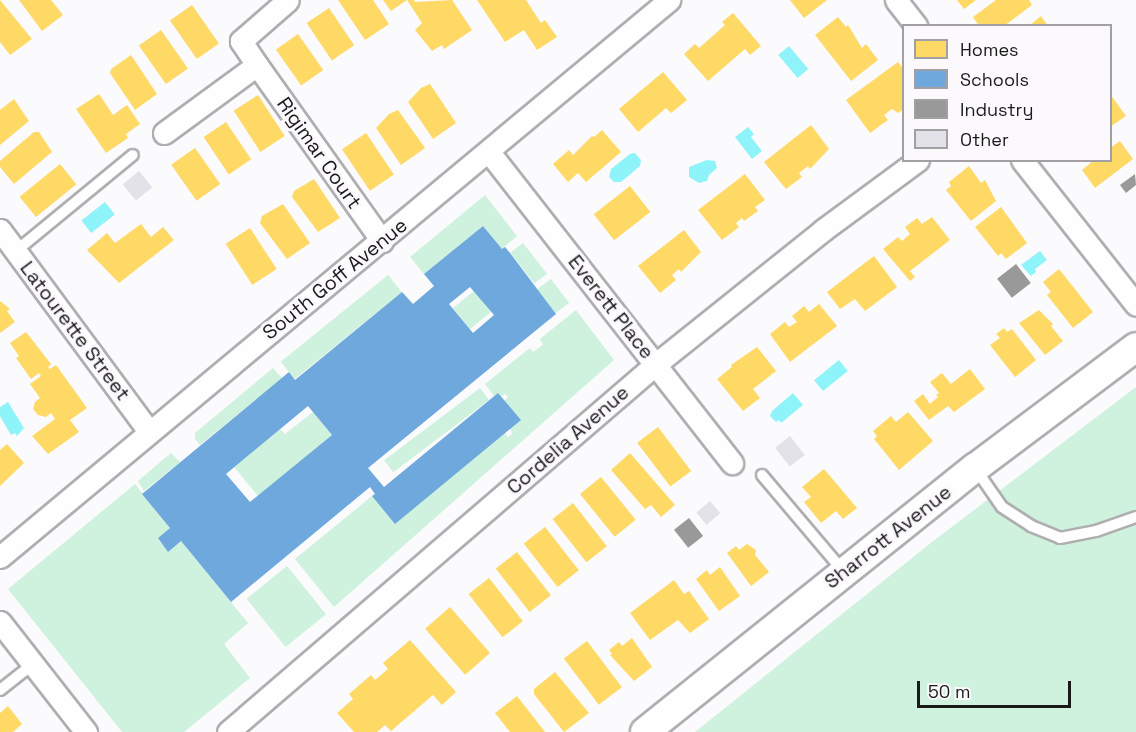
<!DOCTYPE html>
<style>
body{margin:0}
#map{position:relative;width:1136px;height:732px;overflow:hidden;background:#fbfafc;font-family:"Space Grotesk",sans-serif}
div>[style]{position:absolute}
.green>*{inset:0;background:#cef2dd;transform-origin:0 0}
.water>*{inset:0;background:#8ef4fa;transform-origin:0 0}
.homes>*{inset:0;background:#ffd966;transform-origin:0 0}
.schools>*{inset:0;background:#6fa8dc}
.industry>*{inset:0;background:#999;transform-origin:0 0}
.building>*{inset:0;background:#e3e2e9;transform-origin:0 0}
.roads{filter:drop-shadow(2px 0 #afaeb0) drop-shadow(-2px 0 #afaeb0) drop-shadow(0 2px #afaeb0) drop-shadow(0 -2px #afaeb0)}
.lane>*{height:10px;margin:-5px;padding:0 5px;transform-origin:5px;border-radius:5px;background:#fefeff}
.street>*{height:21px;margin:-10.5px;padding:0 10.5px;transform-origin:10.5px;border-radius:10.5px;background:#fefeff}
.secondary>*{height:28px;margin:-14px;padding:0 14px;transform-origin:14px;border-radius:14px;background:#fefeff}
span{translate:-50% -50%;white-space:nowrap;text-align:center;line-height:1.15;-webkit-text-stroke:6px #fcf9fd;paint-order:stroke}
.street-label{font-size:20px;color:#1b1a1b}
.legend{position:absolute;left:902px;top:24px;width:210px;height:138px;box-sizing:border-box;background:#fcf9fd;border:2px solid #a2a0a3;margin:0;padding:8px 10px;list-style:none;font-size:18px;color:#1b1a1b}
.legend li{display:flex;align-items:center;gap:12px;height:30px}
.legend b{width:30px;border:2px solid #a2a0a3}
.scale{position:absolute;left:917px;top:681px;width:154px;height:27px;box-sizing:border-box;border:3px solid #1b1a1b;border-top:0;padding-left:8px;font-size:18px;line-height:21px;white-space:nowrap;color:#1b1a1b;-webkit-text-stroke:4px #fcf9fd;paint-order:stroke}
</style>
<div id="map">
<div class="green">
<i style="clip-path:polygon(485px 195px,517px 236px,502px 249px,483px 226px,424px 274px,410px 257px)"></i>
<i style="left:523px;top:243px;width:39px;height:16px;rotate:52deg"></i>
<i style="left:388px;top:275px;width:22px;height:138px;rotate:51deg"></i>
<i style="left:551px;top:279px;width:30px;height:18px;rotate:53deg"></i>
<i style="left:474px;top:291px;width:27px;height:27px;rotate:51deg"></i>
<i style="clip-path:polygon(576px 310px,614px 360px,334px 607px,295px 559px,372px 496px,505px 433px,508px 437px,512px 434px,504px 401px,508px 397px,505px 394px,501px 397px,498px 393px,494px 396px,485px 384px,530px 348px,533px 352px,543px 345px,540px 339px)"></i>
<i style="clip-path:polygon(273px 368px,282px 378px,200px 445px,195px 439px,195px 433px)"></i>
<i style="clip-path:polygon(1136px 387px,1136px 732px,695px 732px,932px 542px)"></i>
<i style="left:480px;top:388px;width:15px;height:120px;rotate:53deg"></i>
<i style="clip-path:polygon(313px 412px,332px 435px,258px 496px,234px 467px,280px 429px,285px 434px)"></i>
<i style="clip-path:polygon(171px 453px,180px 462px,144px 491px,138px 481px)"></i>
<i style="clip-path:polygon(135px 484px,170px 528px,158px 538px,168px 551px,181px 541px,248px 623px,224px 644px,250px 678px,184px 732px,122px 732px,8px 589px)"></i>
<i style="left:287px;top:566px;width:62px;height:52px;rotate:51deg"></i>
</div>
<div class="water">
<i style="left:789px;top:46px;width:30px;height:14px;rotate:50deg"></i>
<i style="clip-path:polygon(748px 127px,754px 134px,751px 137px,762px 151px,752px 159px,735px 137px)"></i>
<i style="clip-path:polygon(635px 153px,641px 160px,640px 166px,621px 182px,614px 182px,609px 177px,611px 169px,630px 154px)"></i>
<i style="clip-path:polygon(707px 160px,715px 161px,717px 168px,709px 175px,707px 181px,699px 183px,689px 177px,689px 167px)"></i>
<i style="left:105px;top:202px;width:16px;height:30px;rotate:52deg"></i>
<i style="clip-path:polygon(1040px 251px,1047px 260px,1035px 269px,1036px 272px,1031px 276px,1021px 265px)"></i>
<i style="left:839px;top:360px;width:14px;height:32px;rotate:51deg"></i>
<i style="clip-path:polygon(793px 393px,803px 405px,781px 423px,779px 420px,776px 422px,770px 416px,772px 411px)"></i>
<i style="clip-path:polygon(8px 402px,24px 428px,17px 436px,15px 433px,11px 435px,0 416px,0 407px)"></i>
</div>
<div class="homes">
<i style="clip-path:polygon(0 0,32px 39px,10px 55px,0 42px)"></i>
<i style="clip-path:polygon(19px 0,51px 0,63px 15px,42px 31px)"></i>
<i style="clip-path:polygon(338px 0,373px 0,389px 24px,365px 40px)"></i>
<i style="clip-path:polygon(383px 0,414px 0,415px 2px,452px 0,472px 30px,444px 49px,442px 45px,432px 51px,415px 30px,422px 23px,407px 0,391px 11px)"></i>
<i style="clip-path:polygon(477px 0,526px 0,541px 23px,545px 20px,557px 37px,537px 50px,524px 30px,505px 42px)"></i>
<i style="clip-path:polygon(790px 0,827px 0,804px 18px)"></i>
<i style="clip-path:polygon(957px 0,976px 0,964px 9px)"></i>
<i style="clip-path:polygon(996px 0,1029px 0,1032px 5px,1004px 26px,979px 26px,973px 17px)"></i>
<i style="left:192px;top:5px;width:47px;height:27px;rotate:55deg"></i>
<i style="left:329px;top:8px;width:45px;height:27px;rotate:56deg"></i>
<i style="clip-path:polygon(733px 13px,761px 46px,750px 55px,745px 49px,708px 81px,684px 54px,695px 44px,699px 48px,725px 25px,722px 22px)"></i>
<i style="clip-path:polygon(1041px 16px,1048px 26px,1029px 26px)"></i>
<i style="clip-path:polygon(838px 17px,846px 27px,848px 25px,862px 48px,866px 44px,878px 60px,851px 81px,815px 35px)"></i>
<i style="left:161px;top:30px;width:47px;height:27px;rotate:55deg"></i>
<i style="left:298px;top:34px;width:44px;height:27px;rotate:55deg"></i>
<i style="clip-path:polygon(131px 55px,157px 94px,135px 110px,110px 73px,111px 69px)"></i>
<i style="clip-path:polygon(898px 62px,904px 70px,904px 109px,898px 113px,892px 109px,884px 115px,888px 120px,870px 133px,846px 100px)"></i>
<i style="clip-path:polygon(663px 72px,687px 100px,671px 113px,666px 108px,638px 132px,619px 109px)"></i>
<i style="clip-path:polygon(430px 84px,456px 123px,433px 139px,408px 102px,421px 88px)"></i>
<i style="clip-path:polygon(99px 94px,113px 115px,127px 105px,140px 124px,126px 134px,128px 138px,106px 153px,76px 109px)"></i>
<i style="clip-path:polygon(1110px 94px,1126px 116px,1110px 127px)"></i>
<i style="left:258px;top:95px;width:49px;height:29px;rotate:57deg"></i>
<i style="clip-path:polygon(14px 99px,29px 121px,0 145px,0 110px)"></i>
<i style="clip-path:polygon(398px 110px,425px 148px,401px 165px,376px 128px,389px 114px)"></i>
<i style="left:226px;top:122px;width:45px;height:27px;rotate:56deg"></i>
<i style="clip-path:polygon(811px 125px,829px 149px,810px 169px,808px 166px,799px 173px,802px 177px,786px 189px,764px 162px)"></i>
<i style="clip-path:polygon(602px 130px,621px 152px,586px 182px,578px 173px,568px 182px,553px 164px,569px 150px,573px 155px,592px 136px,594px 137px)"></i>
<i style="clip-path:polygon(34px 132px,39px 132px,52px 152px,14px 184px,0 167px,0 161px)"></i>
<i style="left:366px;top:133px;width:50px;height:29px;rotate:56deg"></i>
<i style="clip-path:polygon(1120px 141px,1133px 159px,1095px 188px,1082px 170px,1094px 160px,1110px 160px,1110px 148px)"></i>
<i style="left:195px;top:148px;width:44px;height:29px;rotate:55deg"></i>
<i style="left:60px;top:164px;width:26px;height:52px;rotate:51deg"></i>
<i style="clip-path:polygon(969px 166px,981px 183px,985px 180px,996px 201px,971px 221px,946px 190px,951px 186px,949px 182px)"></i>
<i style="clip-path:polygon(745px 174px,765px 200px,755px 207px,758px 211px,744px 221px,742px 218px,736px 223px,739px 227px,722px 240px,698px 210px)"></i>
<i style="clip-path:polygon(314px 179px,340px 218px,318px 232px,292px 197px,294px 191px)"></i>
<i style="left:630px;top:186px;width:33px;height:46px;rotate:52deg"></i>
<i style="clip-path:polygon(283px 204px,310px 243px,287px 259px,260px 223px,262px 216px)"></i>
<i style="clip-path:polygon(1001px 207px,1027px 243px,1006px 259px,1001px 253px,998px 256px,975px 227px)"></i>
<i style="clip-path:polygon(932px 217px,950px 240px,910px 271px,915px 277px,910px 281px,883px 249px,898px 237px,902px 241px,910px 234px,905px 227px,917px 218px,922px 224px)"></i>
<i style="clip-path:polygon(141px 224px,151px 237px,163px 227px,174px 240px,119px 283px,87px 250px,107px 233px,115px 243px)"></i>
<i style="left:250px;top:228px;width:49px;height:29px;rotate:57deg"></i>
<i style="clip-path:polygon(684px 230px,701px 252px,681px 272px,679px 269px,672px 275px,676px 280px,660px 293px,638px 266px)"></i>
<i style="clip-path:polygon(874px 256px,897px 287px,865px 311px,855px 299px,840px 309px,827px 292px)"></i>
<i style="clip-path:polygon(1059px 269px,1093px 312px,1073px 328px,1047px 295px,1051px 292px,1043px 282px)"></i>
<i style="clip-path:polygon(0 301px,10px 309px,7px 311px,15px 322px,0 333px)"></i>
<i style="clip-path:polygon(819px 304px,837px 326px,790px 362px,770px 334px,785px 322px,789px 327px,797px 322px,792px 316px,804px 306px,809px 312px)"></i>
<i style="clip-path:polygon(1039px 310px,1053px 324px,1051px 326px,1063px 341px,1045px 355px,1019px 323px)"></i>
<i style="clip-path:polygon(1004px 328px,1007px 332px,1012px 329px,1036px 360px,1015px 377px,990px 345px,1000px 338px,996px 334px)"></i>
<i style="clip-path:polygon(26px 332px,51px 364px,48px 367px,50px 369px,56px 365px,87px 408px,70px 420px,79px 432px,48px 454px,32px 436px,55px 419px,51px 413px,46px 417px,38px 415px,33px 409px,35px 402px,40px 398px,30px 384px,41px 376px,39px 373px,31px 379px,16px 358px,19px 356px,10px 343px)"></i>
<i style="clip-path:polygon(757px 347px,776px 371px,753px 389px,760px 398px,743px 411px,717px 379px,732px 367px,731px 365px)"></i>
<i style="clip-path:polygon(970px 369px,985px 389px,954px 412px,948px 406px,929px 420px,914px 401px,923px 394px,930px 404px,938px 397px,936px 395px,939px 393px,930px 382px,942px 373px,951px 384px)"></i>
<i style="clip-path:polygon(908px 412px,933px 441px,899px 470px,874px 439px,877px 436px,873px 431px,891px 416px,896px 422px)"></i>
<i style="left:658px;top:427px;width:55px;height:26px;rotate:53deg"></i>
<i style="clip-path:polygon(7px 444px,24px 463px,0 486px,0 450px)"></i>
<i style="clip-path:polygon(630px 453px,675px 505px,661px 517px,651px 505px,645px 509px,611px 470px)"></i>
<i style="clip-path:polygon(824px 469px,857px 508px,843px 519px,836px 511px,821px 523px,804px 502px,811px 497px,802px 487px)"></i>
<i style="left:601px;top:477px;width:55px;height:27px;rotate:51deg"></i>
<i style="left:573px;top:503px;width:55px;height:26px;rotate:52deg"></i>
<i style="left:545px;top:527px;width:55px;height:27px;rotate:52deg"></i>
<i style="clip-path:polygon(747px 544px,756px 550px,755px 555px,769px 572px,751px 586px,727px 553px,736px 546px,739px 550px)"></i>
<i style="left:517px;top:552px;width:55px;height:27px;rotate:52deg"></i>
<i style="clip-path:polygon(720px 567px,740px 596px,719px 611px,696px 579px,707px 570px,710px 575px)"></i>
<i style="left:489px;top:578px;width:55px;height:26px;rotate:52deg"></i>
<i style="clip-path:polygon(674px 580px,684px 594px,689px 591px,709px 619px,690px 633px,678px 620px,650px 640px,630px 613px)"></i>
<i style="left:450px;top:607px;width:61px;height:33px;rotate:49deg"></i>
<i style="clip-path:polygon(632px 638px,652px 667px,634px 681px,610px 655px,612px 654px,609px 650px,619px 642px,622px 646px)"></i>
<i style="clip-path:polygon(410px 640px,456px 692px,442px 705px,433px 695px,391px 731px,385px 725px,377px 732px,354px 732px,337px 713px,353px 699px,349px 694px,371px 675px,375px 680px,388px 669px,383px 663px)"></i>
<i style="left:587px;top:641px;width:58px;height:29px;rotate:53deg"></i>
<i style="clip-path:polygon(555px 672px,589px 713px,564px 732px,534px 694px,534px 689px)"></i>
<i style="clip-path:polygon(517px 696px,545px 732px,510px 732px,495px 713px)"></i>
<i style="clip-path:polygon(8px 706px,22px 724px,13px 732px,0 732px,0 713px)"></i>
</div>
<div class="schools">
<i style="clip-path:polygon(evenodd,483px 226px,502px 249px,505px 247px,510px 253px,556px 314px,368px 468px,384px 487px,498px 393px,521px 420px,395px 524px,372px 496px,375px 494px,370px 487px,231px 602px,181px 541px,168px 552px,158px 538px,170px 528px,142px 494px,289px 372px,295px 380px,402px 292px,413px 304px,434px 286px,424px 274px,483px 226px,470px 287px,494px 315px,473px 333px,449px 304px,470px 287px,483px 226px,308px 406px,332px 435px,250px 502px,226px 474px,308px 406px)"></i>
</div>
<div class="industry">
<i style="clip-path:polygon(1135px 174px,1136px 185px,1126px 193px,1120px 185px)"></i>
<i style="left:1016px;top:264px;width:24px;height:24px;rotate:52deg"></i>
<i style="left:689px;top:518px;width:23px;height:19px;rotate:52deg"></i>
</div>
<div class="building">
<i style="left:139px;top:171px;width:21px;height:21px;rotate:51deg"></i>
<i style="left:790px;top:436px;width:24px;height:19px;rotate:52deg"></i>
<i style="left:710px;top:501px;width:16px;height:18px;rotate:50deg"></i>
</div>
<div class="roads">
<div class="lane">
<i style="left:16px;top:251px;width:151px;rotate:-39.4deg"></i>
<i style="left:975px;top:468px;width:47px;rotate:55.3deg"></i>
<i style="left:1002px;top:507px;width:35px;rotate:33deg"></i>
<i style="left:1031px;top:526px;width:31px;rotate:22deg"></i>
<i style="left:1060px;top:538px;width:37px;rotate:-11deg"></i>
<i style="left:1096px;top:531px;width:42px;rotate:-19.3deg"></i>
<i style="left:762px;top:475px;width:127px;rotate:49.8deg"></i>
<i style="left:0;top:690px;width:42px;rotate:-38.2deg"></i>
</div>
<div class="street">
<i style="left:896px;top:0;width:33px;rotate:52deg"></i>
<i style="left:257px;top:65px;width:216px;rotate:54.6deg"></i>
<i style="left:164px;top:133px;width:115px;rotate:-36.2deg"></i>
<i style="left:257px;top:65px;width:29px;rotate:-124deg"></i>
<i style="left:241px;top:41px;width:62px;rotate:-41.1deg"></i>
<i style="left:489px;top:152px;width:395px;rotate:52deg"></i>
<i style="left:1022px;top:160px;width:184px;rotate:51.8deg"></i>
<i style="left:0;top:230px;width:250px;rotate:53.5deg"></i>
<i style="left:0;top:557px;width:871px;rotate:-39.78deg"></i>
<i style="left:0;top:622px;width:140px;rotate:52deg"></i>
<i style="left:228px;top:732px;width:564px;rotate:-40.69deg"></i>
<i style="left:656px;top:364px;width:214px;rotate:-38.7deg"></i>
<i style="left:823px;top:230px;width:118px;rotate:-36.4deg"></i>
</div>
<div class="secondary">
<i style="left:645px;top:732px;width:423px;rotate:-38.7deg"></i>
<i style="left:975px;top:468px;width:201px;rotate:-36.9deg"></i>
</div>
</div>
<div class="street-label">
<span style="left:319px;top:153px;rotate:55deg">Rigimar Court</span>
<span style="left:335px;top:279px;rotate:-39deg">South Goff Avenue</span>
<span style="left:611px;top:307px;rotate:52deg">Everett Place</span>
<span style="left:75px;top:331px;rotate:53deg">Latourette Street</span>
<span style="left:568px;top:440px;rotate:-41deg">Cordelia Avenue</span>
<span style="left:888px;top:537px;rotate:-38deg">Sharrott Avenue</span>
</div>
<ul class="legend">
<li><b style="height:16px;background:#ffd966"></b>Homes</li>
<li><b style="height:16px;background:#6fa8dc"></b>Schools</li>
<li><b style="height:16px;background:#999"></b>Industry</li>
<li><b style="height:16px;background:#e3e2e9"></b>Other</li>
</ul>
<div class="scale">50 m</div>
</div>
